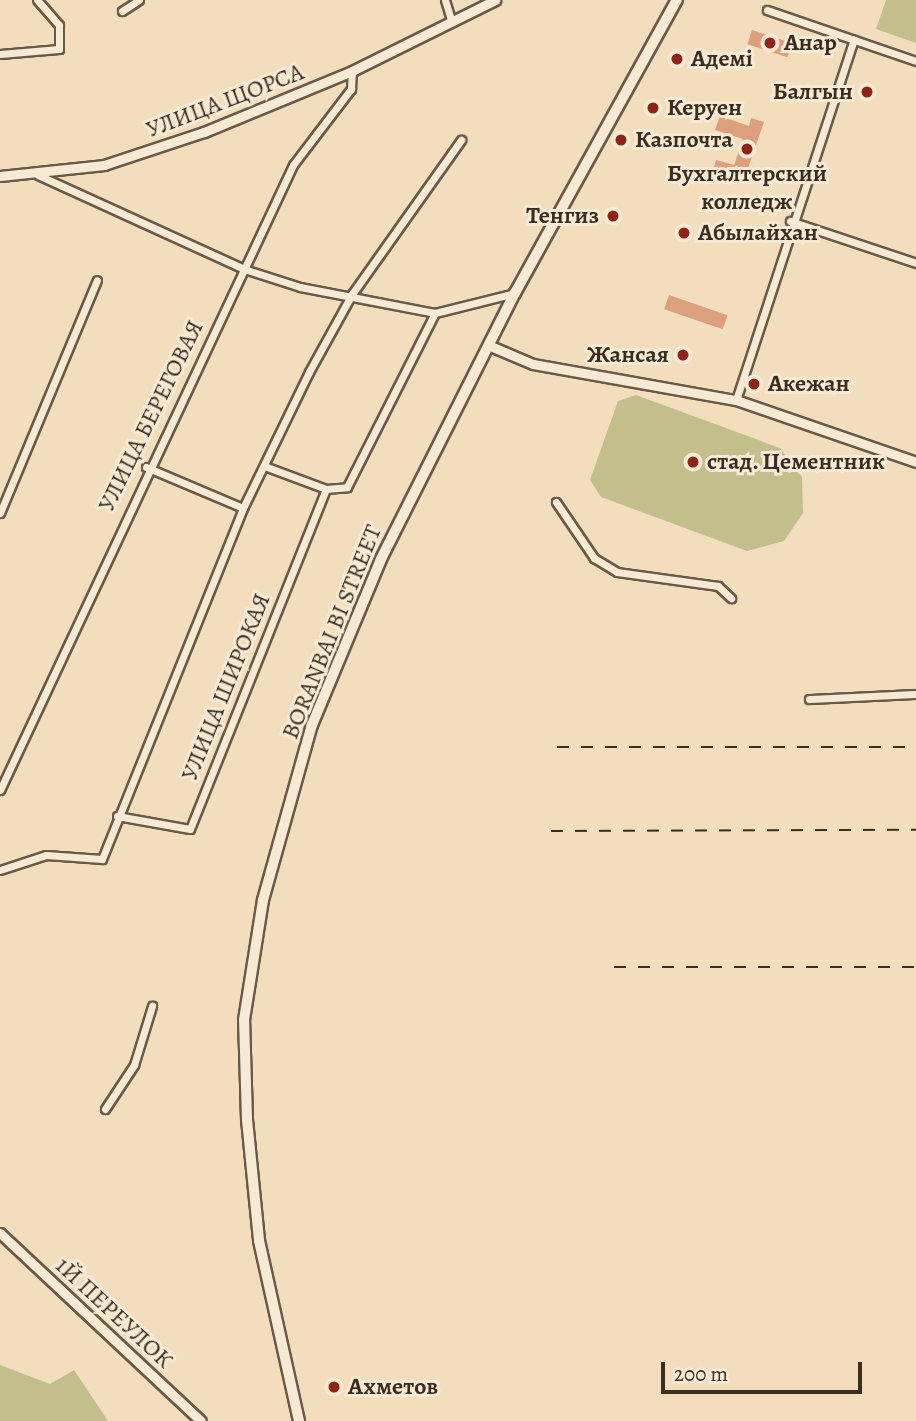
<!DOCTYPE html>
<meta charset="utf-8">
<style>
body{margin:0}
#map{position:relative;width:916px;height:1421px;overflow:hidden;background:#f2debd;font-family:Alegreya,serif}
div>[style]{position:absolute}
.green>*{inset:0;background:#c2bf8c}
.building>*{inset:0;background:#dca07f;transform-origin:0 0}
.roads{filter:drop-shadow(2px 0 #695a48) drop-shadow(-2px 0 #695a48) drop-shadow(0 2px #695a48) drop-shadow(0 -2px #695a48)}
.minor>*{height:7px;margin:-3.5px;padding:0 3.5px;transform-origin:3.5px;border-radius:3.5px;background:#f7ead4}
.tertiary>*{height:9px;margin:-4.5px;padding:0 4.5px;transform-origin:4.5px;border-radius:4.5px;background:#f7ead4}
.secondary>*{height:10px;margin:-5px;padding:0 5px;transform-origin:5px;border-radius:5px;background:#f7ead4}
.rail>*{height:2px;margin-top:-1px;transform-origin:0;background:repeating-linear-gradient(90deg,#3b2e21 0 12px,transparent 0 24px)}
.dots>*{width:19px;height:19px;translate:-50% -50%;box-sizing:border-box;border:4px solid #f7ead4;border-radius:50%}
span{translate:-50% -50%;white-space:nowrap;text-align:center;line-height:1.15;-webkit-text-stroke:6px #f7ead4;paint-order:stroke}
.poi-label{font-size:24px;color:#3b2e21;font-weight:700}
.left{translate:0 -50%;text-align:left}
.right{translate:-100% -50%;text-align:right}
.street-label{font-size:24px;color:#3b2e21}
.scale{position:absolute;left:661px;top:1362px;width:201px;height:32px;box-sizing:border-box;border:4px solid #3b2e21;border-top:0;padding-left:9px;font-size:21px;line-height:24px;white-space:nowrap;color:#3b2e21;-webkit-text-stroke:5px #f7ead4;paint-order:stroke}
</style>
<div id="map">
<div class="green">
<i style="clip-path:polygon(886px 0,916px 0,916px 43px,876px 29px)"></i>
<i style="clip-path:polygon(636px 395px,780px 448px,802px 477px,803px 513px,784px 541px,747px 551px,601px 497px,590px 480px,618px 401px)"></i>
<i style="clip-path:polygon(0 1365px,50px 1384px,74px 1370px,108px 1421px,0 1421px)"></i>
</div>
<div class="building">
<i style="left:752px;top:30px;width:42px;height:15px;rotate:18deg"></i>
<i style="clip-path:polygon(720px 116px,749px 126px,751px 118px,764px 122px,744px 180px,713px 170px,716px 160px,734px 165px,743px 139px,715px 130px)"></i>
<i style="left:669px;top:295px;width:62px;height:15px;rotate:19deg"></i>
</div>
<div class="roads">
<div class="minor">
<i style="left:445px;top:0;width:21px;rotate:73deg"></i>
<i style="left:767px;top:10px;width:157px;rotate:18.9deg"></i>
<i style="left:122px;top:11px;width:20px;rotate:-33deg"></i>
<i style="left:0;top:54px;width:59px;rotate:-4.8deg"></i>
<i style="left:59px;top:49px;width:24px;rotate:-90deg"></i>
<i style="left:59px;top:25px;width:33px;rotate:-131deg"></i>
<i style="left:38px;top:175px;width:226px;rotate:24.5deg"></i>
<i style="left:244px;top:269px;width:59px;rotate:17.8deg"></i>
<i style="left:300px;top:287px;width:137px;rotate:10.9deg"></i>
<i style="left:435px;top:313px;width:82px;rotate:-14deg"></i>
<i style="left:790px;top:221px;width:133px;rotate:18.4deg"></i>
<i style="left:736px;top:400px;width:379px;rotate:-71.9deg"></i>
<i style="left:146px;top:467px;width:105px;rotate:22.9deg"></i>
<i style="left:267px;top:467px;width:63px;rotate:20.4deg"></i>
<i style="left:326px;top:489px;width:21px;rotate:-5deg"></i>
<i style="left:347px;top:487px;width:195px;rotate:-63.2deg"></i>
<i style="left:556px;top:502px;width:68px;rotate:55.8deg"></i>
<i style="left:594px;top:558px;width:27px;rotate:31deg"></i>
<i style="left:617px;top:572px;width:102px;rotate:7.9deg"></i>
<i style="left:718px;top:586px;width:18px;rotate:43deg"></i>
<i style="left:0;top:513px;width:252px;rotate:-67.4deg"></i>
<i style="left:809px;top:699px;width:107px;rotate:-2.7deg"></i>
<i style="left:0;top:790px;width:690px;rotate:-64.88deg"></i>
<i style="left:293px;top:165px;width:96px;rotate:-52.7deg"></i>
<i style="left:351px;top:89px;width:18px;rotate:-87deg"></i>
<i style="left:117px;top:816px;width:74px;rotate:10.1deg"></i>
<i style="left:190px;top:829px;width:366px;rotate:-68.2deg"></i>
<i style="left:0;top:870px;width:48px;rotate:-18.1deg"></i>
<i style="left:46px;top:855px;width:56px;rotate:4.1deg"></i>
<i style="left:102px;top:859px;width:378px;rotate:-68.1deg"></i>
<i style="left:243px;top:508px;width:151px;rotate:-64.1deg"></i>
<i style="left:309px;top:372px;width:89px;rotate:-61.1deg"></i>
<i style="left:352px;top:294px;width:189px;rotate:-54.7deg"></i>
<i style="left:105px;top:1109px;width:53px;rotate:-56.6deg"></i>
<i style="left:134px;top:1065px;width:62px;rotate:-73deg"></i>
</div>
<div class="tertiary">
<i style="left:0;top:176px;width:105px;rotate:-6deg"></i>
<i style="left:104px;top:165px;width:105px;rotate:-18.3deg"></i>
<i style="left:204px;top:132px;width:160px;rotate:-22.4deg"></i>
<i style="left:352px;top:71px;width:160px;rotate:-26.4deg"></i>
<i style="left:488px;top:345px;width:49px;rotate:22.9deg"></i>
<i style="left:533px;top:364px;width:206px;rotate:10.1deg"></i>
<i style="left:736px;top:400px;width:190px;rotate:19deg"></i>
<i style="left:0;top:1233px;width:275px;rotate:43.1deg"></i>
</div>
<div class="secondary">
<i style="left:299px;top:1421px;width:185px;rotate:-102.5deg"></i>
<i style="left:259px;top:1240px;width:122px;rotate:-95.7deg"></i>
<i style="left:247px;top:1119px;width:99px;rotate:-91.7deg"></i>
<i style="left:244px;top:1020px;width:121px;rotate:-81deg"></i>
<i style="left:263px;top:900px;width:182px;rotate:-74.4deg"></i>
<i style="left:312px;top:725px;width:180px;rotate:-67.4deg"></i>
<i style="left:381px;top:559px;width:298px;rotate:-63.3deg"></i>
<i style="left:515px;top:293px;width:335px;rotate:-61.1deg"></i>
</div>
</div>
<div class="rail">
<i style="left:557px;top:747px;width:359px"></i>
<i style="left:551px;top:831px;width:365px;rotate:-0.2deg"></i>
<i style="left:614px;top:967px;width:302px"></i>
</div>
<div class="dots">
<i style="left:770px;top:43px;background:#8f2418"></i>
<i style="left:677px;top:59px;background:#8f2418"></i>
<i style="left:867px;top:92px;background:#8f2418"></i>
<i style="left:653px;top:108px;background:#8f2418"></i>
<i style="left:621px;top:140px;background:#8f2418"></i>
<i style="left:747px;top:149px;background:#8f2418"></i>
<i style="left:613px;top:216px;background:#8f2418"></i>
<i style="left:684px;top:233px;background:#8f2418"></i>
<i style="left:683px;top:355px;background:#8f2418"></i>
<i style="left:754px;top:384px;background:#8f2418"></i>
<i style="left:693px;top:462px;background:#8f2418"></i>
<i style="left:334px;top:1387px;background:#8f2418"></i>
</div>
<div class="poi-label">
<span class="left" style="left:784px;top:43px">Анар</span>
<span class="left" style="left:691px;top:59px">Адемi</span>
<span class="right" style="left:853px;top:92px">Балгын</span>
<span class="left" style="left:667px;top:108px">Керуен</span>
<span class="left" style="left:635px;top:140px">Казпочта</span>
<span style="left:747px;top:188px">Бухгалтерский<br>колледж</span>
<span class="right" style="left:599px;top:216px">Тенгиз</span>
<span class="left" style="left:698px;top:233px">Абылайхан</span>
<span class="right" style="left:669px;top:355px">Жансая</span>
<span class="left" style="left:768px;top:384px">Акежан</span>
<span class="left" style="left:707px;top:462px">стад. Цементник</span>
<span class="left" style="left:348px;top:1387px">Ахметов</span>
</div>
<div class="street-label">
<span style="left:225px;top:101px;rotate:-21deg">УЛИЦА ЩОРСА</span>
<span style="left:151px;top:416px;rotate:-64deg">УЛИЦА БЕРЕГОВАЯ</span>
<span style="left:332px;top:632px;rotate:-68deg">BORANBAI BI STREET</span>
<span style="left:226px;top:687px;rotate:-68deg">УЛИЦА ШИРОКАЯ</span>
<span style="left:114px;top:1313px;rotate:43deg">1Й ПЕРЕУЛОК</span>
</div>
<div class="scale">200 m</div>
</div>
